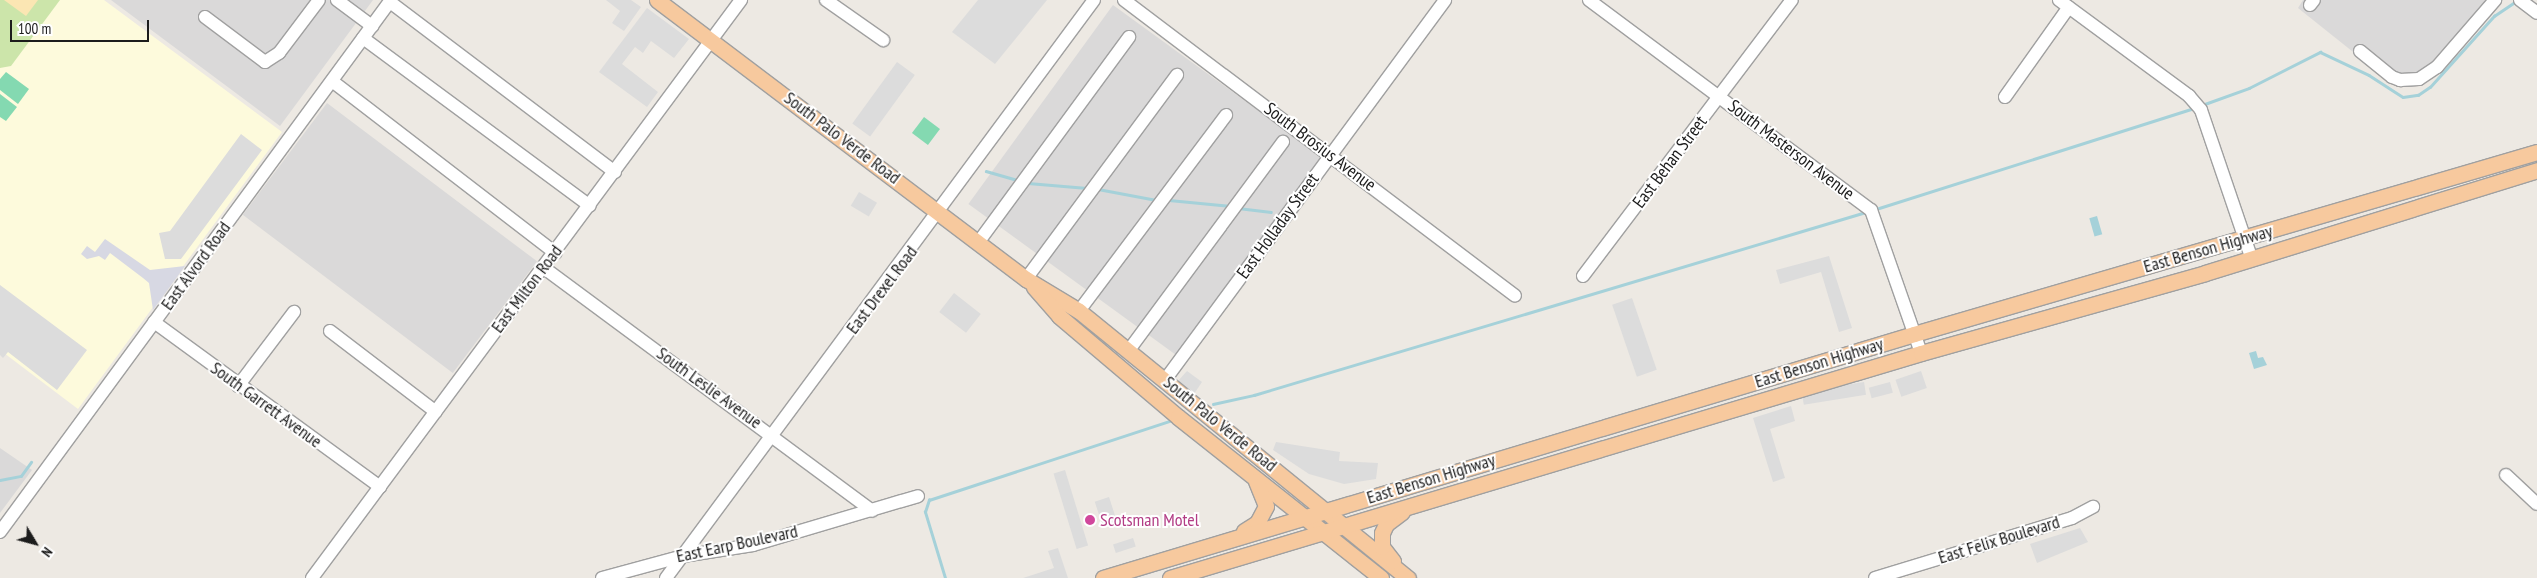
<!DOCTYPE html>
<style>
body{margin:0}
#map{position:relative;width:2537px;height:578px;overflow:hidden;background:#ede9e3;font-family:"PT Sans Narrow",sans-serif}
div>[style]{position:absolute}
.residential>*{inset:0;background:#dad9d9;transform-origin:0 0}
.education>*{inset:0;background:#fdfadc}
.grass>*{inset:0;background:#cce5aa}
.sand>*{inset:0;background:#fbe6b3}
.pitch>*{inset:0;background:#84d9b1;transform-origin:0 0}
.parking>*{inset:0;background:#dcdcdc;transform-origin:0 0}
.plaza>*{inset:0;background:#d7d8e3}
.water>*{inset:0;background:#a5d1d9;transform-origin:0 0}
.stream>*{height:2.5px;margin:-1.25px;padding:0 1.25px;transform-origin:1.25px;border-radius:1.25px;background:#a5d1d9}
.roads{filter:drop-shadow(1px 0 #a0a0a0) drop-shadow(-1px 0 #a0a0a0) drop-shadow(0 1px #a0a0a0) drop-shadow(0 -1px #a0a0a0)}
.minor>*{height:12px;margin:-6px;padding:0 6px;transform-origin:6px;border-radius:6px;background:#fff}
.major>*{height:15px;margin:-7.5px;padding:0 7.5px;transform-origin:7.5px;border-radius:7.5px;background:#f7c99e}
.dots>*{width:14px;height:14px;translate:-50% -50%;box-sizing:border-box;border:2px solid #fff;border-radius:50%}
span{translate:-50% -50%;white-space:nowrap;text-align:center;line-height:1.15;-webkit-text-stroke:4px #fff;paint-order:stroke}
.street-label{font-size:18px;color:#1c1c1c}
.hotel-label{font-size:18px;color:#b23c85}
.left{translate:0 -50%;text-align:left}
.north{position:absolute;left:10px;top:518px;width:50px;height:50px;-webkit-text-stroke:4px #fff;paint-order:stroke;rotate:127deg;font-size:14px;font-weight:700;line-height:20px;text-align:center;color:#1c1c1c}
.north::after{content:'';display:block;margin:auto;width:18px;height:22px;background:#1c1c1c;clip-path:polygon(50% 0,100% 100%,50% 72%,0 100%)}
.scale{position:absolute;left:10px;top:20px;width:139px;height:22px;box-sizing:border-box;border:2px solid #1c1c1c;border-top:0;padding-left:6px;font-size:15px;line-height:18px;white-space:nowrap;color:#1c1c1c;-webkit-text-stroke:4px #fff;paint-order:stroke}
</style>
<div id="map">
<div class="residential">
<i style="clip-path:polygon(111px 0,373px 0,280px 126px)"></i>
<i style="clip-path:polygon(2303px 0,2501px 0,2429px 79px,2411px 87px,2392px 83px,2298px 8px)"></i>
<i style="left:1113px;top:5px;width:258px;height:246px;rotate:36deg"></i>
<i style="left:327px;top:103px;width:263px;height:140px;rotate:37deg"></i>
<i style="clip-path:polygon(0 448px,32px 470px,0 513px)"></i>
</div>
<div class="education">
<i style="clip-path:polygon(0 0,104px 0,282px 132px,78px 409px,0 350px)"></i>
</div>
<div class="grass">
<i style="clip-path:polygon(0 0,60px 0,11px 66px,0 68px)"></i>
</div>
<div class="sand">
<i style="clip-path:polygon(4px 0,38px 0,26px 16px)"></i>
</div>
<div class="pitch">
<i style="clip-path:polygon(6px 72px,29px 89px,18px 104px,0 90px,0 79px)"></i>
<i style="clip-path:polygon(0 94px,17px 107px,6px 121px,0 117px)"></i>
<i style="left:924px;top:117px;width:20px;height:20px;rotate:37deg"></i>
</div>
<div class="parking">
<i style="clip-path:polygon(606px 0,631px 0,641px 7px,624px 31px,612px 23px,620px 11px)"></i>
<i style="clip-path:polygon(978px 0,1047px 0,995px 64px,952px 32px)"></i>
<i style="clip-path:polygon(647px 8px,689px 39px,674px 58px,651px 41px,643px 53px,635px 47px,622px 64px,658px 92px,647px 107px,599px 72px)"></i>
<i style="left:897px;top:62px;width:22px;height:76px;rotate:36deg"></i>
<i style="clip-path:polygon(241px 134px,262px 150px,181px 259px,165px 259px,159px 233px,170px 231px)"></i>
<i style="left:859px;top:192px;width:21px;height:16px;rotate:31deg"></i>
<i style="clip-path:polygon(1829px 256px,1852px 328px,1839px 332px,1821px 272px,1780px 284px,1776px 270px)"></i>
<i style="clip-path:polygon(0 285px,87px 350px,57px 390px,8px 352px,3px 358px,0 355px)"></i>
<i style="left:954px;top:293px;width:34px;height:24px;rotate:38deg"></i>
<i style="left:1632px;top:298px;width:76px;height:21px;rotate:71deg"></i>
<i style="clip-path:polygon(1187px 371px,1202px 382px,1194px 394px,1178px 381px)"></i>
<i style="left:1921px;top:371px;width:18px;height:27px;rotate:71deg"></i>
<i style="left:1864px;top:382px;width:13px;height:63px;rotate:81deg"></i>
<i style="left:1890px;top:382px;width:11px;height:22px;rotate:75deg"></i>
<i style="clip-path:polygon(1791px 406px,1795px 421px,1770px 429px,1785px 478px,1773px 482px,1753px 418px)"></i>
<i style="clip-path:polygon(1276px 442px,1340px 452px,1339px 461px,1378px 463px,1376px 479px,1344px 484px,1309px 474px,1273px 450px)"></i>
<i style="left:1065px;top:470px;width:79px;height:12px;rotate:73deg"></i>
<i style="left:1109px;top:497px;width:26px;height:15px;rotate:72deg"></i>
<i style="clip-path:polygon(2080px 528px,2088px 542px,2037px 563px,2030px 544px)"></i>
<i style="left:1133px;top:538px;width:9px;height:21px;rotate:72deg"></i>
<i style="clip-path:polygon(1058px 548px,1068px 578px,1023px 578px,1054px 568px,1048px 551px)"></i>
</div>
<div class="plaza">
<i style="clip-path:polygon(105px 239px,150px 270px,185px 266px,153px 310px,149px 283px,143px 278px,110px 253px,105px 260px,99px 256px,87px 259px,81px 254px,87px 246px,95px 252px)"></i>
</div>
<div class="water">
<i style="left:2097px;top:216px;width:19px;height:8px;rotate:74deg"></i>
<i style="clip-path:polygon(2256px 351px,2258px 358px,2263px 357px,2267px 365px,2254px 369px,2249px 353px)"></i>
</div>
<div class="stream">
<i style="left:2202px;top:105px;width:50px;rotate:-19.9deg"></i>
<i style="left:2249px;top:88px;width:80px;rotate:-26.9deg"></i>
<i style="left:2320px;top:52px;width:54px;rotate:25.1deg"></i>
<i style="left:2369px;top:75px;width:40px;rotate:32.9deg"></i>
<i style="left:2403px;top:97px;width:15px;rotate:-8deg"></i>
<i style="left:2418px;top:95px;width:14px;rotate:-34deg"></i>
<i style="left:2430px;top:87px;width:96px;rotate:-48deg"></i>
<i style="left:2494px;top:16px;width:25px;rotate:-34deg"></i>
<i style="left:986px;top:171px;width:33px;rotate:16deg"></i>
<i style="left:1028px;top:183px;width:59px;rotate:4.8deg"></i>
<i style="left:1098px;top:189px;width:59px;rotate:10.7deg"></i>
<i style="left:1169px;top:200px;width:62px;rotate:5.5deg"></i>
<i style="left:1238px;top:208px;width:33px;rotate:7deg"></i>
<i style="left:1876px;top:209px;width:335px;rotate:-17.6deg"></i>
<i style="left:1213px;top:404px;width:42px;rotate:-12.4deg"></i>
<i style="left:1254px;top:395px;width:639px;rotate:-16.65deg"></i>
<i style="left:0;top:480px;width:21px;rotate:-11deg"></i>
<i style="left:21px;top:476px;width:17px;rotate:-54deg"></i>
<i style="left:945px;top:578px;width:69px;rotate:-106.9deg"></i>
<i style="left:925px;top:512px;width:13px;rotate:-72deg"></i>
<i style="left:929px;top:500px;width:257px;rotate:-18.2deg"></i>
</div>
<div class="roads">
<div class="minor">
<i style="left:337px;top:0;width:44px;rotate:36.6deg"></i>
<i style="left:826px;top:0;width:70px;rotate:35.1deg"></i>
<i style="left:1124px;top:0;width:490px;rotate:37.1deg"></i>
<i style="left:1589px;top:0;width:352px;rotate:36.7deg"></i>
<i style="left:1871px;top:210px;width:151px;rotate:70.7deg"></i>
<i style="left:2059px;top:0;width:162px;rotate:36.4deg"></i>
<i style="left:2189px;top:96px;width:18px;rotate:49deg"></i>
<i style="left:2201px;top:110px;width:155px;rotate:71.2deg"></i>
<i style="left:2520px;top:0;width:21px;rotate:37deg"></i>
<i style="left:390px;top:2px;width:282px;rotate:37.1deg"></i>
<i style="left:2310px;top:5px;width:6px;rotate:-51deg"></i>
<i style="left:205px;top:17px;width:75px;rotate:36.9deg"></i>
<i style="left:265px;top:62px;width:17px;rotate:-33deg"></i>
<i style="left:279px;top:53px;width:66px;rotate:-53deg"></i>
<i style="left:363px;top:38px;width:282px;rotate:36.5deg"></i>
<i style="left:2360px;top:51px;width:41px;rotate:39.1deg"></i>
<i style="left:2392px;top:77px;width:9px;rotate:21deg"></i>
<i style="left:2400px;top:80px;width:19px;rotate:-3deg"></i>
<i style="left:2419px;top:79px;width:22px;rotate:-34deg"></i>
<i style="left:2437px;top:67px;width:89px;rotate:-49.1deg"></i>
<i style="left:332px;top:81px;width:282px;rotate:37.6deg"></i>
<i style="left:2005px;top:97px;width:110px;rotate:-54.6deg"></i>
<i style="left:980px;top:240px;width:252px;rotate:-53.7deg"></i>
<i style="left:544px;top:268px;width:408px;rotate:36.5deg"></i>
<i style="left:1583px;top:276px;width:346px;rotate:-52.9deg"></i>
<i style="left:1026px;top:279px;width:254px;rotate:-53.5deg"></i>
<i style="left:1079px;top:311px;width:245px;rotate:-53.1deg"></i>
<i style="left:154px;top:322px;width:280px;rotate:36.1deg"></i>
<i style="left:330px;top:331px;width:133px;rotate:37.4deg"></i>
<i style="left:1129px;top:350px;width:259px;rotate:-53.5deg"></i>
<i style="left:1165px;top:380px;width:472px;rotate:-53.6deg"></i>
<i style="left:238px;top:386px;width:93px;rotate:-52.9deg"></i>
<i style="left:2506px;top:475px;width:42px;rotate:43.1deg"></i>
<i style="left:0;top:532px;width:660px;rotate:-53.69deg"></i>
<i style="left:312px;top:578px;width:720px;rotate:-53.42deg"></i>
<i style="left:602px;top:578px;width:84px;rotate:-15.2deg"></i>
<i style="left:683px;top:556px;width:71px;rotate:-8.9deg"></i>
<i style="left:753px;top:545px;width:172px;rotate:-16.5deg"></i>
<i style="left:666px;top:578px;width:719px;rotate:-53.48deg"></i>
<i style="left:1875px;top:578px;width:206px;rotate:-16.9deg"></i>
<i style="left:2072px;top:518px;width:24px;rotate:-28deg"></i>
</div>
<div class="major">
<i style="left:657px;top:0;width:463px;rotate:37.1deg"></i>
<i style="left:1026px;top:279px;width:62px;rotate:31.1deg"></i>
<i style="left:1079px;top:311px;width:424px;rotate:39.1deg"></i>
<i style="left:1034px;top:287px;width:38px;rotate:49deg"></i>
<i style="left:1059px;top:316px;width:156px;rotate:40.3deg"></i>
<i style="left:1178px;top:417px;width:259px;rotate:38.4deg"></i>
<i style="left:1244px;top:531px;width:15px;rotate:-32deg"></i>
<i style="left:1257px;top:523px;width:19px;rotate:-62deg"></i>
<i style="left:1266px;top:506px;width:27px;rotate:-112deg"></i>
<i style="left:1393px;top:561px;width:18px;rotate:-128deg"></i>
<i style="left:1382px;top:547px;width:14px;rotate:-90deg"></i>
<i style="left:1382px;top:533px;width:10px;rotate:-66deg"></i>
<i style="left:1386px;top:524px;width:20px;rotate:-37deg"></i>
<i style="left:1103px;top:578px;width:847px;rotate:-16.74deg"></i>
<i style="left:1914px;top:334px;width:649px;rotate:-16.28deg"></i>
<i style="left:1170px;top:578px;width:784px;rotate:-16.68deg"></i>
<i style="left:1921px;top:353px;width:295px;rotate:-15.7deg"></i>
<i style="left:2205px;top:273px;width:348px;rotate:-17.2deg"></i>
</div>
</div>
<div class="dots">
<i style="left:1090px;top:520px;background:#d1479c"></i>
</div>
<div class="street-label">
<span style="left:842px;top:138px;rotate:37deg">South Palo Verde Road</span>
<span style="left:1320px;top:147px;rotate:37deg">South Brosius Avenue</span>
<span style="left:1791px;top:150px;rotate:37deg">South Masterson Avenue</span>
<span style="left:1670px;top:162px;rotate:-53deg">East Behan Street</span>
<span style="left:1278px;top:226px;rotate:-54deg">East Holladay Street</span>
<span style="left:2208px;top:249px;rotate:-16deg">East Benson Highway</span>
<span style="left:196px;top:266px;rotate:-54deg">East Alvord Road</span>
<span style="left:527px;top:289px;rotate:-53deg">East Milton Road</span>
<span style="left:882px;top:290px;rotate:-53deg">East Drexel Road</span>
<span style="left:1819px;top:363px;rotate:-17deg">East Benson Highway</span>
<span style="left:709px;top:388px;rotate:36deg">South Leslie Avenue</span>
<span style="left:266px;top:405px;rotate:36deg">South Garrett Avenue</span>
<span style="left:1220px;top:424px;rotate:39deg">South Palo Verde Road</span>
<span style="left:1431px;top:479px;rotate:-17deg">East Benson Highway</span>
<span style="left:1999px;top:540px;rotate:-17deg">East Felix Boulevard</span>
<span style="left:737px;top:544px;rotate:-12deg">East Earp Boulevard</span>
</div>
<div class="hotel-label">
<span class="left" style="left:1100px;top:520px">Scotsman Motel</span>
</div>
<div class="north">N</div>
<div class="scale">100 m</div>
</div>
